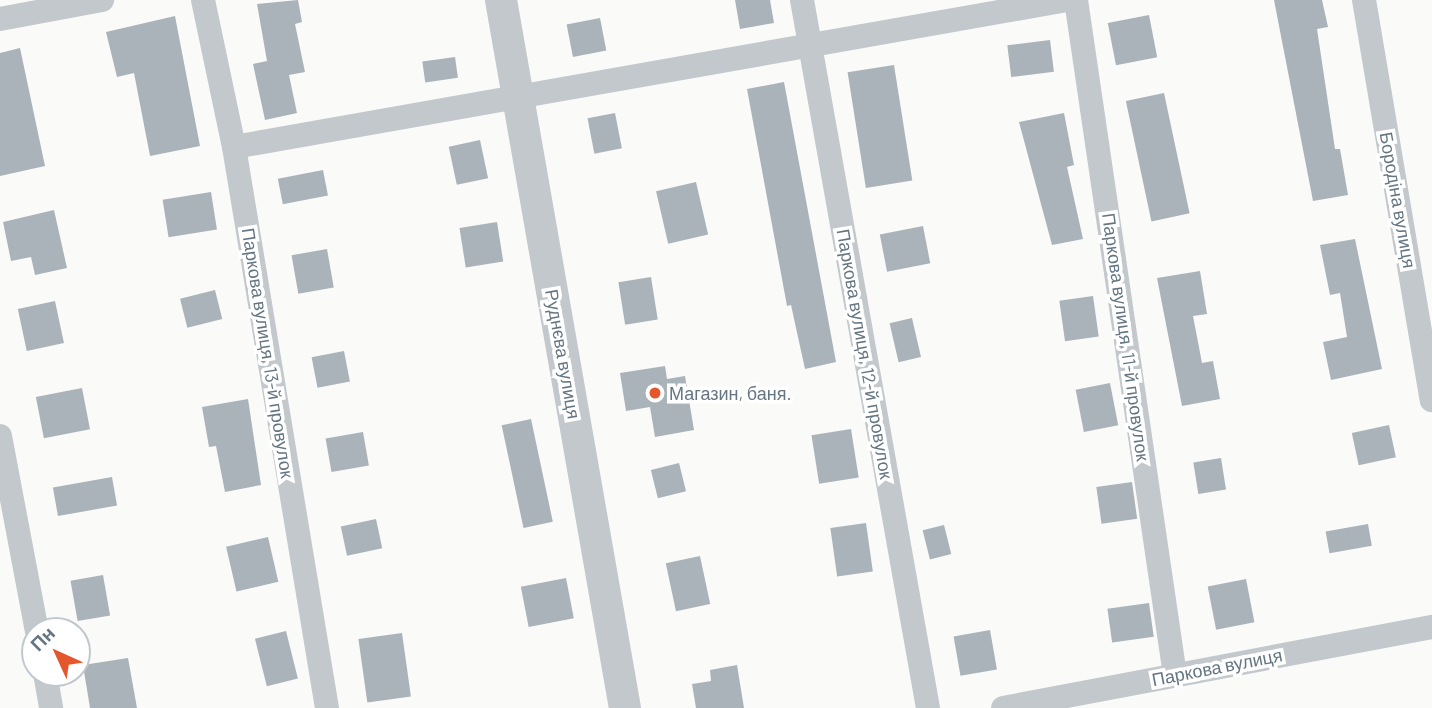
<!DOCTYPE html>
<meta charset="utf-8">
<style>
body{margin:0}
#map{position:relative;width:1432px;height:708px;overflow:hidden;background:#fafaf8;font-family:Barlow,sans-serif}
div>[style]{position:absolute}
.building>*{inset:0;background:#aab3b9;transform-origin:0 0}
.minor>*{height:24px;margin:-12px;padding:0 12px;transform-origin:12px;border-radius:12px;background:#c3c8cc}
.tertiary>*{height:32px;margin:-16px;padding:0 16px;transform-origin:16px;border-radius:16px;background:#c3c8cc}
.dots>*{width:19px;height:19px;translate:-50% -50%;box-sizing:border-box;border:4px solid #fff;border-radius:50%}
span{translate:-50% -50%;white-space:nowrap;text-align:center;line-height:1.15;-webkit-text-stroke:7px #fff;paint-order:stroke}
.street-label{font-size:18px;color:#657683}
.poi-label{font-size:18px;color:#657683}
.left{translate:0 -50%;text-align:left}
.north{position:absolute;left:21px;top:617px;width:70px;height:70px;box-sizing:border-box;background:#fff;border:2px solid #c1c8cd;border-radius:50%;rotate:315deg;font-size:19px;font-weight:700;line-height:28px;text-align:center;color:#657683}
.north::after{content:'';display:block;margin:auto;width:24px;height:32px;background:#e4572e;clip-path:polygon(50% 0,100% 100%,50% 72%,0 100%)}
</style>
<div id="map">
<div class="building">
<i style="clip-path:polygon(298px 0,302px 22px,295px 24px,305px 72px,289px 75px,297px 113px,265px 120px,253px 64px,267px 61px,257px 4px)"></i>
<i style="clip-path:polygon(735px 0,770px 0,774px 23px,740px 29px)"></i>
<i style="clip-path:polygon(1274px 0,1322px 0,1328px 27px,1317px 29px,1335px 149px,1340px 149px,1348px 195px,1313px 201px)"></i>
<i style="left:1149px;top:15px;width:43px;height:42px;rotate:79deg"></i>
<i style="clip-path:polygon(175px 16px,200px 146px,150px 156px,134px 73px,117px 77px,106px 32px)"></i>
<i style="left:600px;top:18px;width:33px;height:34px;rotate:79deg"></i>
<i style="left:1050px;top:40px;width:32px;height:43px;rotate:83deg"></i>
<i style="clip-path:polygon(20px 48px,45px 166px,0 176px,0 53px)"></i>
<i style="left:455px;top:57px;width:21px;height:33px;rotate:82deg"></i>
<i style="left:894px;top:65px;width:117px;height:47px;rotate:81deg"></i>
<i style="clip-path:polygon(784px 82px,836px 362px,805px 369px,791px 305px,787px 306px,747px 89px)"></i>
<i style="left:1164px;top:93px;width:123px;height:39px;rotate:78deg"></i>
<i style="left:615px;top:113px;width:36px;height:28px;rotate:79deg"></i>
<i style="clip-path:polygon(1064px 113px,1074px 165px,1067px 167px,1083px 239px,1052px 245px,1019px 122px)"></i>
<i style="left:480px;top:140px;width:39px;height:32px;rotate:78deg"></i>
<i style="left:323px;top:170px;width:26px;height:46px;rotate:79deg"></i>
<i style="left:696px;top:182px;width:54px;height:41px;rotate:77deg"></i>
<i style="left:211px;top:192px;width:38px;height:49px;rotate:81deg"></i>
<i style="clip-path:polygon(54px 210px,67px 268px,35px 275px,31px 257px,11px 261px,3px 222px)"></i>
<i style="left:497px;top:222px;width:40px;height:38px;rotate:81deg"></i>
<i style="left:923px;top:226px;width:38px;height:44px;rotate:79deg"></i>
<i style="clip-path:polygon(1355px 239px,1382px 369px,1331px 380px,1323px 342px,1347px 337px,1340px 293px,1330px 295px,1320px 245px)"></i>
<i style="left:327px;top:249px;width:39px;height:36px;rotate:80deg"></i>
<i style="clip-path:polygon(1200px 271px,1207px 314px,1193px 316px,1202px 363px,1213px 361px,1220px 399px,1182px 406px,1157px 278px)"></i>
<i style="left:651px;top:277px;width:43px;height:33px;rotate:81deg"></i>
<i style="left:215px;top:290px;width:30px;height:36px;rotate:76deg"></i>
<i style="left:1093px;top:296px;width:41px;height:34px;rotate:82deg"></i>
<i style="left:55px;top:301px;width:43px;height:38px;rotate:78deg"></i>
<i style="left:912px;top:318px;width:40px;height:23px;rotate:77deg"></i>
<i style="left:344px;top:351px;width:31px;height:33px;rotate:79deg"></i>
<i style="clip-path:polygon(665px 366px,667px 379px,685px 376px,694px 430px,655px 437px,650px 407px,626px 411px,620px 373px)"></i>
<i style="left:1110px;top:383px;width:43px;height:35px;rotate:79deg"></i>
<i style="left:82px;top:388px;width:42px;height:47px;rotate:79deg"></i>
<i style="clip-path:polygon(248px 399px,261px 485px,225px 492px,216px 446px,209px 447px,202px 407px)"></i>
<i style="left:531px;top:419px;width:105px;height:30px;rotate:78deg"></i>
<i style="left:1389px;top:425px;width:33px;height:38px;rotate:78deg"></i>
<i style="left:851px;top:429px;width:49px;height:40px;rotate:81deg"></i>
<i style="left:363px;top:432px;width:34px;height:38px;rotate:80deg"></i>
<i style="left:1221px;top:458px;width:32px;height:28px;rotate:81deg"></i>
<i style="left:679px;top:463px;width:29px;height:29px;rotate:76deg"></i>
<i style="left:112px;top:477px;width:29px;height:60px;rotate:80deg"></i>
<i style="left:1132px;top:482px;width:37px;height:36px;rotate:82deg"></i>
<i style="left:376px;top:519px;width:30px;height:36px;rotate:78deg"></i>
<i style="left:866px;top:523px;width:49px;height:36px;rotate:82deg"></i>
<i style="left:1368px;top:524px;width:22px;height:43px;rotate:80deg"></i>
<i style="left:944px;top:525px;width:30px;height:22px;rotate:76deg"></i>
<i style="left:268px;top:537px;width:46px;height:43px;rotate:77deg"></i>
<i style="left:700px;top:556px;width:49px;height:35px;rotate:78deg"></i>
<i style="left:103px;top:575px;width:41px;height:33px;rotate:80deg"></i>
<i style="left:566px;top:578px;width:41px;height:46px;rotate:79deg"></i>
<i style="left:1246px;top:579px;width:44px;height:39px;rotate:79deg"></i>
<i style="left:1149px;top:603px;width:34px;height:42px;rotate:82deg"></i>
<i style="left:990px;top:630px;width:40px;height:37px;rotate:80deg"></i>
<i style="left:286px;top:631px;width:49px;height:32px;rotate:76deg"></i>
<i style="left:402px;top:633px;width:64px;height:44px;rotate:82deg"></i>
<i style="clip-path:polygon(128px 658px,137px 708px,90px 708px,83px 665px)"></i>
<i style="clip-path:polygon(737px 665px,744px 708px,696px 708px,692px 684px,711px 681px,710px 670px)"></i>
</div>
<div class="minor">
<i style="left:203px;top:0;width:150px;rotate:78.1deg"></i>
<i style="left:234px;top:147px;width:569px;rotate:80.59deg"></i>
<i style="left:802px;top:0;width:719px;rotate:79.91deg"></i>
<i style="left:1076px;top:0;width:682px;rotate:81.66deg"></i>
<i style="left:1364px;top:0;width:406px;rotate:80.4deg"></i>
<i style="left:0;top:19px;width:104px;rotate:-10.6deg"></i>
<i style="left:234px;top:147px;width:846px;rotate:-10.01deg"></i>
<i style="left:0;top:436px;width:198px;rotate:79.3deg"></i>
<i style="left:45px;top:673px;width:36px;rotate:80deg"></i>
<i style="left:1003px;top:708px;width:437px;rotate:-10.7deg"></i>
</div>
<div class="tertiary">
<i style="left:501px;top:0;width:719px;rotate:80.07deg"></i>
</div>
<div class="dots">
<i style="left:655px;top:393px;background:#e4572e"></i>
</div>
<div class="street-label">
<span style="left:1398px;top:200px;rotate:80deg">Бородіна вулиця</span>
<span style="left:1126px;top:337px;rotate:82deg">Паркова вулиця, 11-й провулок</span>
<span style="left:268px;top:353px;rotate:81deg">Паркова вулиця, 13-й провулок</span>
<span style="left:563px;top:354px;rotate:80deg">Руднєва вулиця</span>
<span style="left:865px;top:354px;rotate:80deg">Паркова вулиця, 12-й провулок</span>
<span style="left:1217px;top:667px;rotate:-11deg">Паркова вулиця</span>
</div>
<div class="poi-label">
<span class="left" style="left:669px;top:393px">Магазин, баня.</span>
</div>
<div class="north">Пн</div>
</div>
